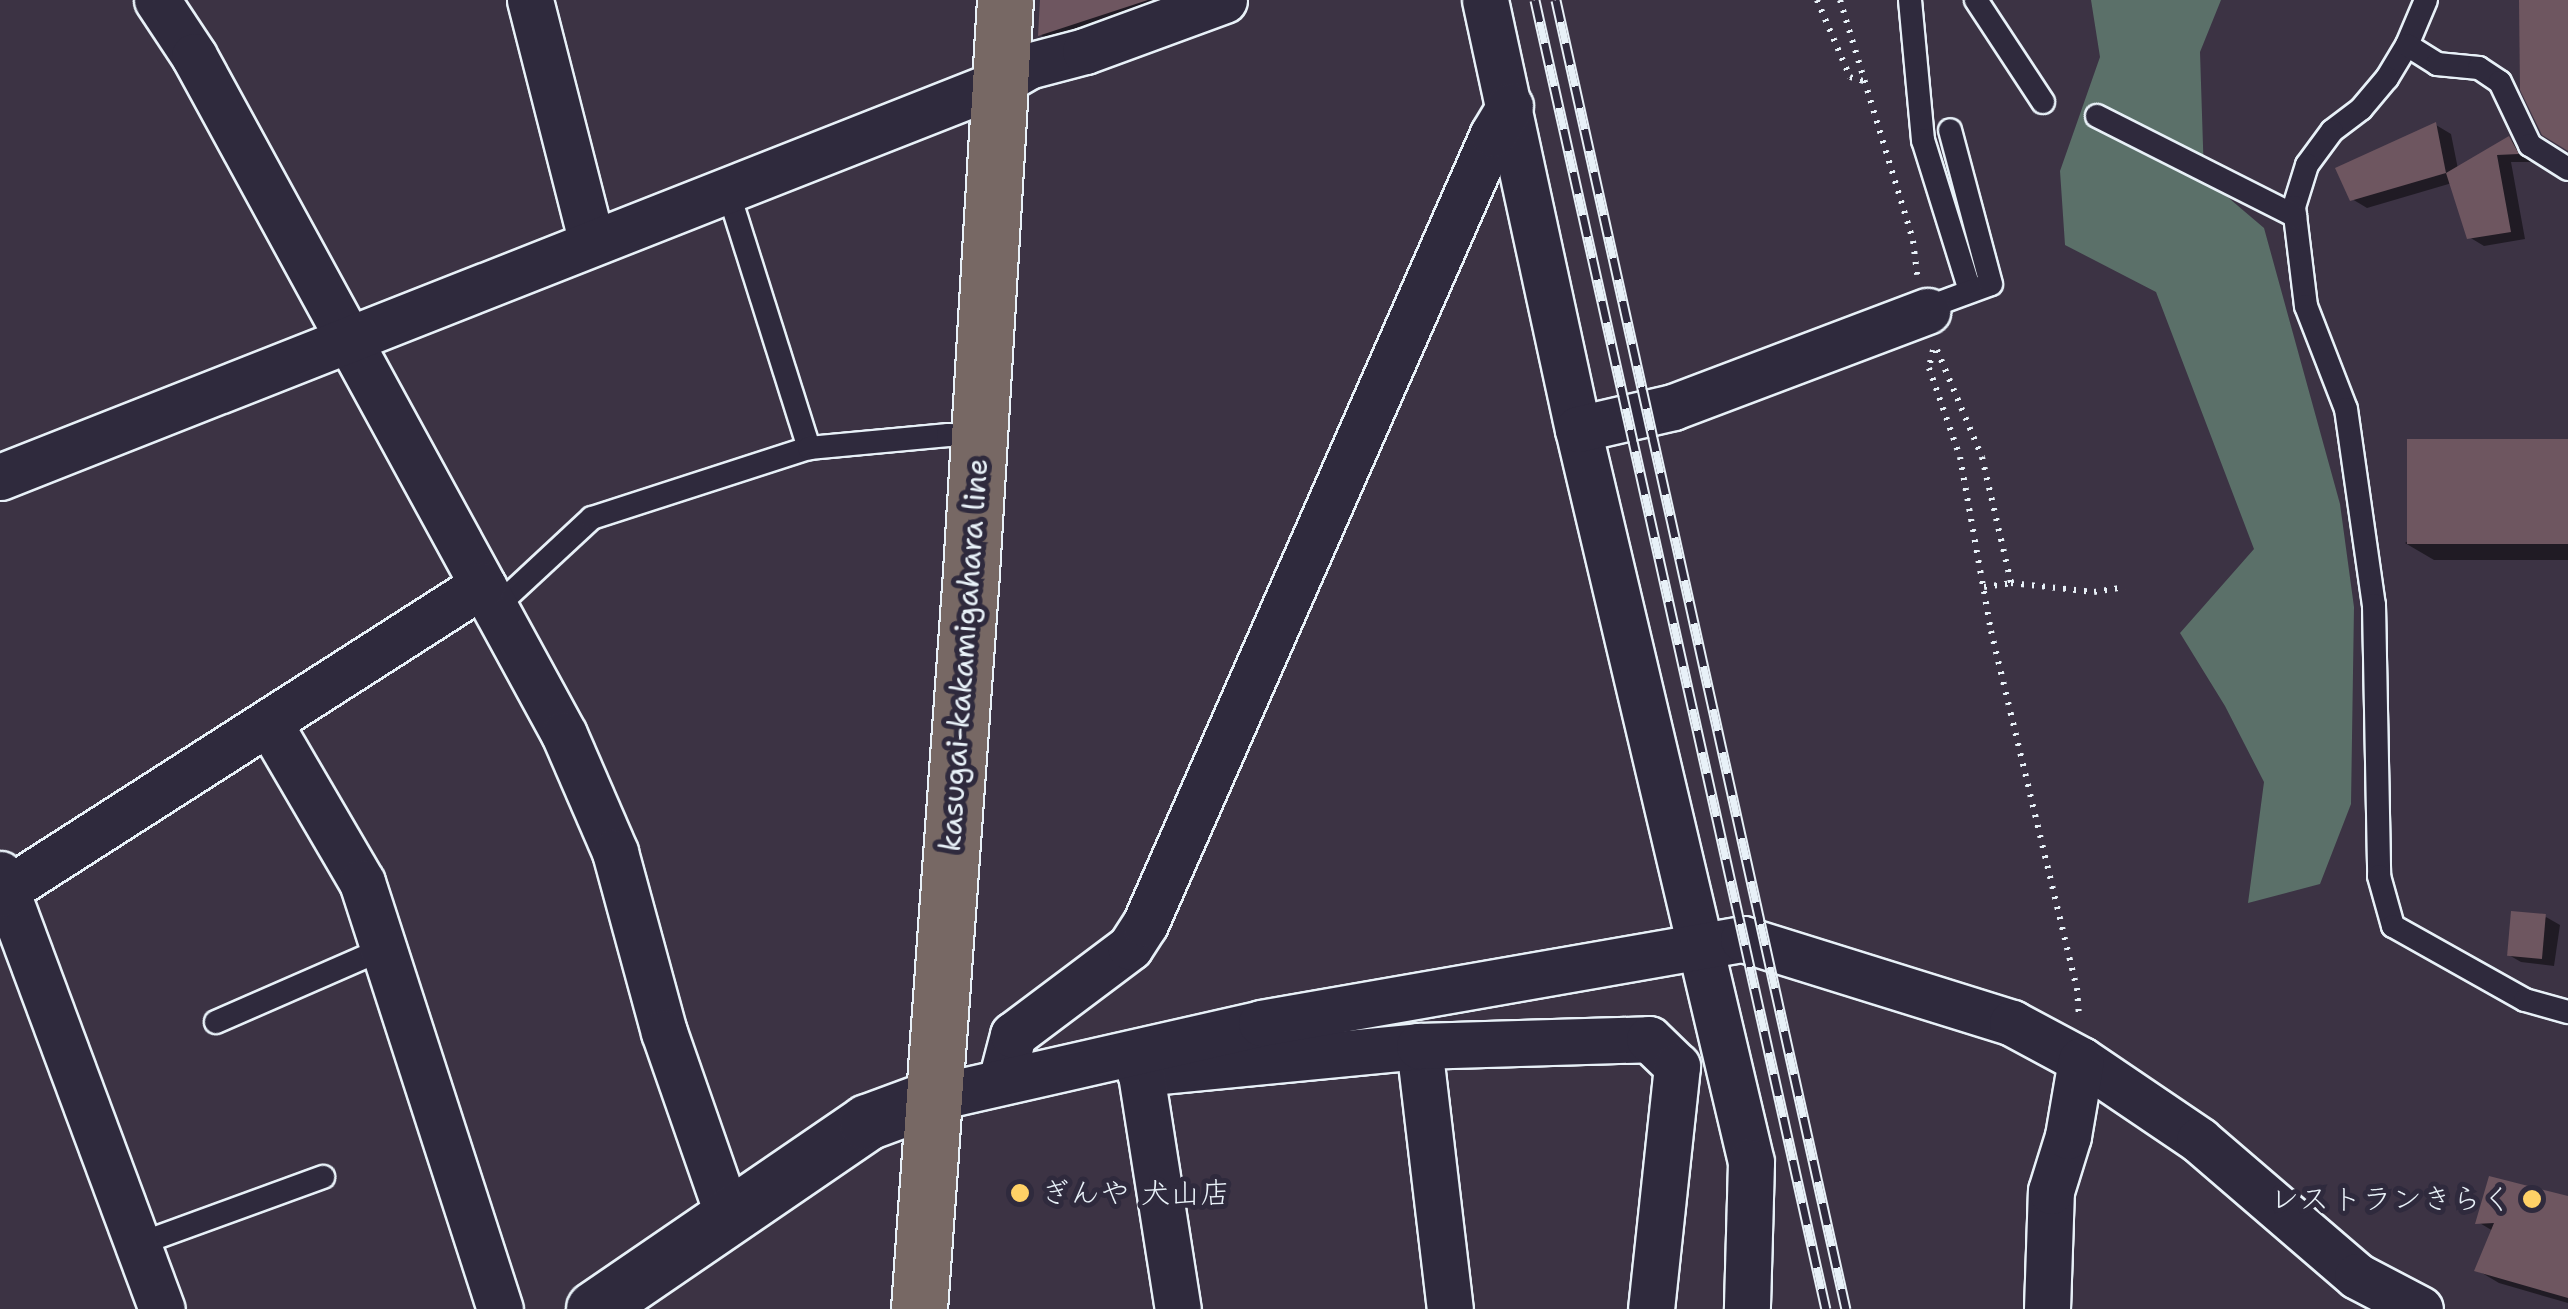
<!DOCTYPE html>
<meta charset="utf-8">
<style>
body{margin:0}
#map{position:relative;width:2568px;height:1309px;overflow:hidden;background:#3c3344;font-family:"Shantell Sans","Klee One",sans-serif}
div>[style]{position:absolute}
.green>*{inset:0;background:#5b7069}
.shadow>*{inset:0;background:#0007}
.building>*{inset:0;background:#6e5660;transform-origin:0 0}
.path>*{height:6px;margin-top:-3px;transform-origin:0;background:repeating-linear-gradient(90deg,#e8f1f8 0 2.5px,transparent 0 10.5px)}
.roads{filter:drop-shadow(2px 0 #e8f1f8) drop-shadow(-2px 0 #e8f1f8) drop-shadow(0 2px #e8f1f8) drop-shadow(0 -2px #e8f1f8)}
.service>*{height:22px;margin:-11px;padding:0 11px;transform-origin:11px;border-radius:11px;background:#2f2a3d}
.minor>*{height:45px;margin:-22.5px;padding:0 22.5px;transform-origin:22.5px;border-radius:22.5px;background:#2f2a3d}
.tertiary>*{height:55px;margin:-27.5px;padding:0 27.5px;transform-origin:27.5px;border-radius:27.5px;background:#2f2a3d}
.primary>*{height:55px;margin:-27.5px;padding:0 27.5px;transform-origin:27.5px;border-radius:27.5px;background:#776864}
.rail>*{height:11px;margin-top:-5.5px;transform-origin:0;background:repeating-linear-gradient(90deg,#2f2a3d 0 22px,#e8f1f8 0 44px);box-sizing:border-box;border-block:2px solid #e8f1f8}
.dots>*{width:28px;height:28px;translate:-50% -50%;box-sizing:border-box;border:5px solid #2f2a3d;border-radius:50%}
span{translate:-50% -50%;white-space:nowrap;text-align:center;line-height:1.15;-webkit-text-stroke:10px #2f2a3d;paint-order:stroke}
.street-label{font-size:30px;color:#e8f1f8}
.poi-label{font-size:30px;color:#e8f1f8}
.left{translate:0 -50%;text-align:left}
.right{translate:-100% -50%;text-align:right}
</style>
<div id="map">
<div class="green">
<i style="clip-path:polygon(2091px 0,2221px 0,2200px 52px,2204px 177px,2264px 228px,2340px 504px,2354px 607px,2351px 804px,2320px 884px,2248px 903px,2264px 782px,2225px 706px,2180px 633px,2254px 549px,2156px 292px,2065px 245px,2060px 171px,2100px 57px)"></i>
</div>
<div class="shadow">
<i style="clip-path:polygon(1043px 0,1219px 0,1069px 51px,1041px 35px)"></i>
<i style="clip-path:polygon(2436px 125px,2451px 134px,2458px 169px,2509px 139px,2524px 148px,2531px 162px,2511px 162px,2525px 239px,2484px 246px,2469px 237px,2452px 183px,2367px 208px,2352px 199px)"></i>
<i style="clip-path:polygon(2568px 442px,2568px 560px,2434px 560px,2405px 543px)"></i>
<i style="clip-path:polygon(2546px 917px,2560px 925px,2554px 966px,2521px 962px,2507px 954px)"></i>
<i style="clip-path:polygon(2568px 1198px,2568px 1303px,2499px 1283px,2477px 1270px,2493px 1231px,2478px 1222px)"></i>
</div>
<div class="building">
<i style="clip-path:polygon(1040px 0,1148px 0,1038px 36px)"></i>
<i style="clip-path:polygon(2519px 0,2568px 0,2568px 151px,2542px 135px,2520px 90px)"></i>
<i style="clip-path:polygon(2436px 122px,2446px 173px,2350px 201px,2335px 168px)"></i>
<i style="clip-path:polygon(2509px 136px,2519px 154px,2497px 155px,2511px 232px,2467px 239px,2446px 173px)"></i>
<i style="left:2568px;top:439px;width:105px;height:161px;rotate:90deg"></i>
<i style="left:2511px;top:911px;width:35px;height:45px;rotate:5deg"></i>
<i style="clip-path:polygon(2489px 1176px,2568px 1196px,2568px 1298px,2474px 1271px,2494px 1223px,2475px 1224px)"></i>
</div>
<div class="path">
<i style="left:1817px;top:0;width:84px;rotate:66.8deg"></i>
<i style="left:1850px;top:77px;width:17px;rotate:17deg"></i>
<i style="left:1840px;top:0;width:252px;rotate:73.1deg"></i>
<i style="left:1913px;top:241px;width:34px;rotate:83deg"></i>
<i style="left:1933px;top:350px;width:18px;rotate:103deg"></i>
<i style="left:1929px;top:368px;width:94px;rotate:70.8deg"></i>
<i style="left:1960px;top:457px;width:177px;rotate:79.9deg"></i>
<i style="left:1991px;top:631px;width:367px;rotate:76.5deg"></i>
<i style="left:2077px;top:988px;width:26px;rotate:86deg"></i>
<i style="left:1937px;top:350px;width:116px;rotate:67.2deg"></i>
<i style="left:1982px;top:457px;width:129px;rotate:77deg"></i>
<i style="left:1984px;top:587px;width:27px;rotate:-8deg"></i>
<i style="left:2011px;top:583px;width:83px;rotate:6.2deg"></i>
<i style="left:2094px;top:592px;width:31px;rotate:-9deg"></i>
</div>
<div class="roads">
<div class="service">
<i style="left:1910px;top:0;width:141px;rotate:84.7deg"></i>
<i style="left:1923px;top:140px;width:158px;rotate:72.7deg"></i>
<i style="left:1976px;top:0;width:122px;rotate:56.7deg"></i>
<i style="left:2426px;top:0;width:49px;rotate:112.9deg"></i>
<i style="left:2407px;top:45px;width:39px;rotate:121deg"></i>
<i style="left:2387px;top:78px;width:40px;rotate:130deg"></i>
<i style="left:2361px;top:109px;width:36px;rotate:143deg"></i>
<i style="left:2332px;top:131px;width:42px;rotate:126.3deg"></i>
<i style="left:2307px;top:165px;width:44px;rotate:107.2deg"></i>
<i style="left:2294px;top:207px;width:100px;rotate:83.1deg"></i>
<i style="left:2306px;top:306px;width:110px;rotate:68.8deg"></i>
<i style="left:2346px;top:409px;width:198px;rotate:81.9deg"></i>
<i style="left:2374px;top:605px;width:271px;rotate:88.9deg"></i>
<i style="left:2379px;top:876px;width:52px;rotate:74.4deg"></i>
<i style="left:2393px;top:926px;width:151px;rotate:29.3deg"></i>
<i style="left:2525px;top:1000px;width:45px;rotate:15.6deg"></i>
<i style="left:2407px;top:45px;width:36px;rotate:32deg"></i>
<i style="left:2437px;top:64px;width:42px;rotate:5.4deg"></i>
<i style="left:2479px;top:68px;width:25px;rotate:34deg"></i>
<i style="left:2500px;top:82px;width:70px;rotate:64.5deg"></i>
<i style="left:2530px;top:145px;width:45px;rotate:32.3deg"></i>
<i style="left:2097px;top:116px;width:222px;rotate:26.8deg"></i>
<i style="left:727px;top:188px;width:273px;rotate:72.5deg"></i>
<i style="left:1926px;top:308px;width:69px;rotate:-20.3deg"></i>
<i style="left:1991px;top:284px;width:159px;rotate:-104.9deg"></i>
<i style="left:495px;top:608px;width:132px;rotate:-42.9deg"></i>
<i style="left:592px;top:518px;width:228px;rotate:-17.9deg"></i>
<i style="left:809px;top:448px;width:140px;rotate:-5.3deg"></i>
<i style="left:948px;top:435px;width:31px;rotate:2deg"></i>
<i style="left:216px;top:1022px;width:184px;rotate:-23.6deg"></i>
<i style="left:139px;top:1244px;width:196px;rotate:-20deg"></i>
</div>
<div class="minor">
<i style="left:157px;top:0;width:67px;rotate:56.5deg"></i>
<i style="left:194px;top:56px;width:772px;rotate:61.38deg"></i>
<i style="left:564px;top:734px;width:129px;rotate:66.6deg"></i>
<i style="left:615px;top:852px;width:187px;rotate:74.8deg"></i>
<i style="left:664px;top:1032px;width:195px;rotate:70.8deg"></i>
<i style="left:530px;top:0;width:248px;rotate:75.7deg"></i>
<i style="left:1485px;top:0;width:439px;rotate:77.8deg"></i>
<i style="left:1578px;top:429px;width:753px;rotate:76.72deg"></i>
<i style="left:1751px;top:1162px;width:147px;rotate:91.6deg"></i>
<i style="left:1578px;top:429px;width:98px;rotate:-13deg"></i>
<i style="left:1673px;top:407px;width:272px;rotate:-20.7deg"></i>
<i style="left:0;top:477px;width:1074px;rotate:-21.52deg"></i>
<i style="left:999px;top:83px;width:34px;rotate:-30deg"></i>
<i style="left:1028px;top:66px;width:59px;rotate:-14.7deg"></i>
<i style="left:1085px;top:51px;width:148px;rotate:-20.1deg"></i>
<i style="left:269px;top:723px;width:184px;rotate:59.7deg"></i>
<i style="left:362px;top:882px;width:449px;rotate:72.1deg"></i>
<i style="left:0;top:874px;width:464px;rotate:69.6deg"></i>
<i style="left:0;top:894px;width:573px;rotate:-32.66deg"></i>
<i style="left:1419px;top:1046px;width:265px;rotate:83.3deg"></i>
<i style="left:1140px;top:1073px;width:280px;rotate:-5.5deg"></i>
<i style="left:1419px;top:1046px;width:230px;rotate:-1.7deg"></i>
<i style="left:1649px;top:1039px;width:39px;rotate:44deg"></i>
<i style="left:1677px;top:1066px;width:244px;rotate:96.1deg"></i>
<i style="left:1141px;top:1074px;width:238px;rotate:81.1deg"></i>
<i style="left:1001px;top:1081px;width:48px;rotate:-75.4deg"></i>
<i style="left:1013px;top:1035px;width:146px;rotate:-36.9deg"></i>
<i style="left:1130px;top:947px;width:27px;rotate:-57deg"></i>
<i style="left:1145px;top:924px;width:863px;rotate:-66.23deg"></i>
<i style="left:1493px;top:134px;width:33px;rotate:-59deg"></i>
<i style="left:932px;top:1098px;width:337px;rotate:-12.8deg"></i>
<i style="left:1261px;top:1023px;width:489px;rotate:-9.9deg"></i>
<i style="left:1743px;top:939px;width:282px;rotate:17.3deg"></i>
<i style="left:2012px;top:1023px;width:78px;rotate:28.2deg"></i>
<i style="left:2081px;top:1060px;width:143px;rotate:34.1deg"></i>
<i style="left:2199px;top:1140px;width:208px;rotate:40.7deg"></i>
<i style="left:2357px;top:1276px;width:71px;rotate:27.6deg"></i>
<i style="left:2047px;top:1309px;width:118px;rotate:-88.1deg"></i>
<i style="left:2051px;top:1191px;width:58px;rotate:-72.8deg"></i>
<i style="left:2068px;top:1136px;width:77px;rotate:-80.3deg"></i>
</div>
<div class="tertiary">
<i style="left:594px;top:1309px;width:331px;rotate:-34.4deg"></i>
<i style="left:867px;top:1122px;width:69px;rotate:-20.3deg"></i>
</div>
<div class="primary">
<i style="left:919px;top:1309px;width:739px;rotate:-85.96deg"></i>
<i style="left:971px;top:572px;width:573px;rotate:-86.6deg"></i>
</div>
</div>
<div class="rail">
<i style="left:1535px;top:0;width:1341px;rotate:77.47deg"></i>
<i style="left:1556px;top:0;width:1341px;rotate:77.51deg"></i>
</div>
<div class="dots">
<i style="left:1020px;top:1193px;background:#ffd166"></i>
<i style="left:2532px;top:1199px;background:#ffd166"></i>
</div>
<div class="street-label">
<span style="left:964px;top:655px;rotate:-86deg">kasugai-kakamigahara line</span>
</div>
<div class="poi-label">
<span class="left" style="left:1040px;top:1193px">ぎんや 犬山店</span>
<span class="right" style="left:2512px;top:1199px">レストランきらく</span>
</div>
</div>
